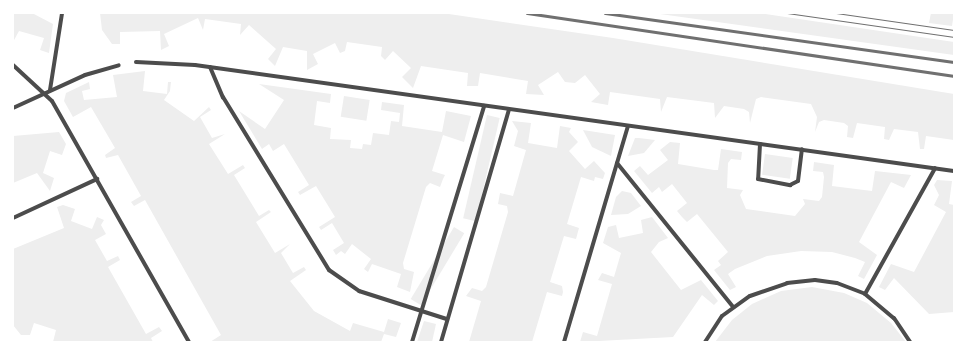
<!DOCTYPE html>
<style>
body{margin:0}
#map{position:relative;width:967px;height:355px;overflow:hidden;background:#fff;font-family:Cabin,sans-serif}
div>[style]{position:absolute}
.green>*{inset:0;background:#eee;transform-origin:0 0}
.minor>*{height:4px;margin:-2px;padding:0 2px;transform-origin:2px;border-radius:2px;background:#4c4c4c}
.tram>*{height:1px;margin:-0.5px;padding:0 0.5px;transform-origin:0.5px;border-radius:0.5px;background:#707070}
.rail>*{height:3px;margin:-1.5px;padding:0 1.5px;transform-origin:1.5px;border-radius:1.5px;background:#707070}
span{translate:-50% -50%;white-space:nowrap;text-align:center;line-height:1.15;-webkit-text-stroke:3.5px #fff;paint-order:stroke}
.frame{position:absolute;inset:0;border:14px solid #fff;pointer-events:none}
</style>
<div id="map">
<div class="green">
<i style="clip-path:polygon(13px 13px,32px 13px,53px 24px,49px 53px,40px 50px,44px 38px,19px 31px,13px 42px)"></i>
<i style="clip-path:polygon(100px 13px,442px 13px,613px 38px,954px 94px,954px 140px,926px 136px,924px 149px,920px 149px,918px 132px,894px 129px,889px 140px,884px 139px,885px 127px,857px 123px,853px 138px,847px 137px,848px 126px,844px 123px,824px 120px,819px 122px,815px 132px,817px 117px,811px 104px,761px 97px,756px 99px,750px 123px,749px 112px,744px 109px,724px 106px,715px 118px,714px 103px,667px 97px,661px 112px,660px 99px,610px 92px,608px 105px,591px 102px,600px 94px,585px 75px,575px 83px,565px 82px,558px 72px,538px 85px,544px 95px,526px 94px,528px 81px,480px 73px,478px 86px,467px 86px,468px 73px,421px 66px,413px 88px,402px 77px,411px 68px,393px 51px,385px 60px,381px 56px,382px 47px,347px 42px,345px 51px,340px 53px,335px 43px,313px 54px,318px 64px,307px 70px,307px 51px,283px 47px,275px 66px,268px 59px,276px 49px,249px 25px,240px 35px,241px 24px,205px 19px,203px 30px,198px 18px,164px 34px,169px 46px,161px 50px,160px 31px,120px 32px,120px 44px,112px 44px,102px 30px)"></i>
<i style="clip-path:polygon(653px 13px,759px 13px,954px 42px,954px 55px)"></i>
<i style="clip-path:polygon(931px 13px,954px 13px,952px 26px,929px 23px)"></i>
<i style="clip-path:polygon(145px 71px,143px 91px,167px 94px,168px 82px,171px 82px,170px 91px,164px 100px,194px 121px,209px 107px,211px 110px,200px 117px,212px 138px,225px 134px,209px 144px,228px 174px,243px 165px,245px 168px,234px 175px,259px 216px,269px 210px,271px 212px,256px 222px,275px 253px,290px 244px,281px 253px,293px 273px,304px 267px,306px 270px,290px 281px,314px 311px,350px 331px,353px 323px,384px 332px,388px 319px,401px 323px,396px 337px,384px 334px,381px 342px,210px 342px,221px 335px,145px 200px,134px 206px,131px 202px,141px 196px,118px 155px,106px 158px,105px 155px,115px 148px,91px 107px,73px 117px,64px 101px,66px 93px,89px 82px,90px 89px,82px 91px,84px 100px,117px 97px,113px 75px)"></i>
<i style="clip-path:polygon(259px 84px,331px 94px,330px 103px,317px 101px,314px 125px,331px 128px,330px 139px,351px 140px,350px 148px,362px 149px,363px 144px,371px 145px,373px 133px,389px 135px,391px 121px,399px 122px,400px 113px,381px 110px,382px 102px,404px 105px,402px 126px,442px 132px,446px 111px,471px 116px,464px 142px,443px 135px,432px 171px,445px 175px,443px 179px,440px 187px,430px 183px,426px 187px,403px 263px,404px 269px,414px 272px,410px 292px,397px 287px,401px 274px,372px 264px,368px 272px,364px 269px,371px 259px,352px 244px,345px 254px,341px 251px,336px 255px,333px 250px,344px 243px,332px 223px,321px 230px,319px 227px,335px 217px,316px 186px,300px 195px,298px 192px,309px 185px,284px 144px,273px 151px,269px 144px,262px 149px,239px 111px,265px 129px,284px 100px)"></i>
<i style="left:344px;top:96px;width:26px;height:21px;rotate:9deg"></i>
<i style="left:487px;top:115px;width:13px;height:106px;rotate:13deg"></i>
<i style="clip-path:polygon(512px 121px,531px 123px,528px 143px,557px 148px,560px 126px,571px 128px,569px 132px,578px 142px,569px 151px,585px 169px,594px 161px,605px 173px,603px 179px,595px 177px,594px 181px,581px 177px,567px 224px,579px 228px,576px 239px,564px 236px,550px 282px,562px 286px,563px 292px,562px 296px,547px 292px,532px 342px,469px 342px,481px 301px,466px 296px,472px 288px,482px 291px,486px 287px,508px 212px,507px 206px,498px 204px,500px 193px,513px 196px,526px 150px,514px 146px,518px 131px)"></i>
<i style="clip-path:polygon(583px 130px,615px 135px,611px 156px,592px 147px)"></i>
<i style="clip-path:polygon(59px 132px,66px 144px,62px 155px,50px 151px,43px 173px,54px 178px,50px 191px,37px 173px,13px 183px,13px 136px)"></i>
<i style="clip-path:polygon(635px 138px,639px 138px,655px 140px,644px 153px,628px 156px)"></i>
<i style="clip-path:polygon(670px 142px,680px 143px,678px 164px,714px 170px,718px 170px,721px 149px,742px 152px,741px 160px,731px 159px,728px 163px,727px 188px,743px 190px,740px 195px,746px 209px,795px 216px,805px 204px,803px 199px,819px 201px,822px 197px,824px 177px,823px 172px,813px 171px,814px 162px,834px 165px,832px 186px,872px 191px,875px 171px,911px 175px,904px 188px,891px 182px,859px 242px,877px 255px,864px 279px,858px 276px,865px 262px,855px 258px,832px 252px,801px 251px,767px 256px,735px 269px,728px 274px,736px 287px,730px 290px,714px 270px,721px 265px,718px 261px,728px 252px,697px 214px,687px 222px,682px 217px,677px 211px,687px 203px,672px 184px,662px 192px,659px 187px,652px 193px,634px 171px,640px 166px,648px 175px,668px 160px,660px 150px)"></i>
<i style="left:765px;top:154px;width:28px;height:21px;rotate:8deg"></i>
<i style="clip-path:polygon(937px 180px,952px 181px,949px 204px,954px 205px,954px 312px,929px 314px,894px 278px,885px 290px,879px 287px,891px 264px,914px 272px,946px 212px,934px 205px,939px 195px,934px 185px)"></i>
<i style="clip-path:polygon(622px 191px,631px 193px,641px 206px,628px 214px,611px 215px,616px 197px)"></i>
<i style="clip-path:polygon(63px 205px,75px 209px,71px 221px,92px 229px,97px 217px,104px 220px,101px 225px,106px 234px,95px 240px,107px 261px,118px 256px,120px 260px,108px 267px,146px 334px,159px 327px,162px 331px,151px 338px,153px 342px,53px 342px,56px 330px,34px 323px,30px 335px,21px 335px,13px 325px,13px 249px,64px 228px,57px 207px)"></i>
<i style="clip-path:polygon(652px 217px,668px 238px,659px 242px,651px 252px,681px 290px,701px 280px,718px 301px,714px 305px,702px 295px,673px 337px,580px 342px,583px 332px,597px 336px,612px 284px,598px 280px,602px 273px,614px 277px,621px 253px,603px 243px,608px 227px,616px 225px,619px 238px,643px 233px,641px 220px)"></i>
<i style="left:454px;top:227px;width:12px;height:84px;rotate:31deg"></i>
<i style="clip-path:polygon(812px 287px,844px 293px,867px 303px,891px 323px,906px 342px,715px 342px,732px 320px,752px 304px,781px 291px)"></i>
<i style="clip-path:polygon(424px 321px,436px 324px,432px 342px,417px 342px)"></i>
</div>
<div class="minor">
<i style="left:136px;top:62px;width:59px;rotate:2.9deg"></i>
<i style="left:195px;top:65px;width:766px;rotate:7.95deg"></i>
<i style="left:13px;top:65px;width:53px;rotate:42.7deg"></i>
<i style="left:52px;top:101px;width:277px;rotate:60.4deg"></i>
<i style="left:210px;top:67px;width:33px;rotate:67deg"></i>
<i style="left:223px;top:97px;width:203px;rotate:58.5deg"></i>
<i style="left:329px;top:270px;width:37px;rotate:35deg"></i>
<i style="left:359px;top:291px;width:92px;rotate:17.7deg"></i>
<i style="left:50px;top:90px;width:78px;rotate:-81.1deg"></i>
<i style="left:13px;top:108px;width:79px;rotate:-24.6deg"></i>
<i style="left:85px;top:75px;width:35px;rotate:-16deg"></i>
<i style="left:760px;top:144px;width:35px;rotate:93deg"></i>
<i style="left:758px;top:179px;width:33px;rotate:11deg"></i>
<i style="left:790px;top:185px;width:9px;rotate:-27deg"></i>
<i style="left:798px;top:181px;width:32px;rotate:-83deg"></i>
<i style="left:617px;top:163px;width:185px;rotate:51.1deg"></i>
<i style="left:13px;top:218px;width:93px;rotate:-24.9deg"></i>
<i style="left:865px;top:294px;width:144px;rotate:-60.9deg"></i>
<i style="left:412px;top:342px;width:247px;rotate:-73deg"></i>
<i style="left:441px;top:342px;width:242px;rotate:-73.7deg"></i>
<i style="left:564px;top:342px;width:225px;rotate:-73.5deg"></i>
<i style="left:705px;top:342px;width:31px;rotate:-57deg"></i>
<i style="left:722px;top:316px;width:34px;rotate:-36deg"></i>
<i style="left:750px;top:296px;width:39px;rotate:-19deg"></i>
<i style="left:787px;top:283px;width:28px;rotate:-6deg"></i>
<i style="left:815px;top:280px;width:22px;rotate:8deg"></i>
<i style="left:837px;top:283px;width:30px;rotate:21deg"></i>
<i style="left:865px;top:294px;width:38px;rotate:40deg"></i>
<i style="left:894px;top:318px;width:29px;rotate:56deg"></i>
</div>
<div class="tram">
<i style="left:787px;top:13px;width:169px;rotate:8.2deg"></i>
<i style="left:836px;top:13px;width:119px;rotate:8.2deg"></i>
</div>
<div class="rail">
<i style="left:527px;top:13px;width:432px;rotate:8.4deg"></i>
<i style="left:605px;top:13px;width:352px;rotate:8deg"></i>
</div>
<div class="frame"></div>
</div>
